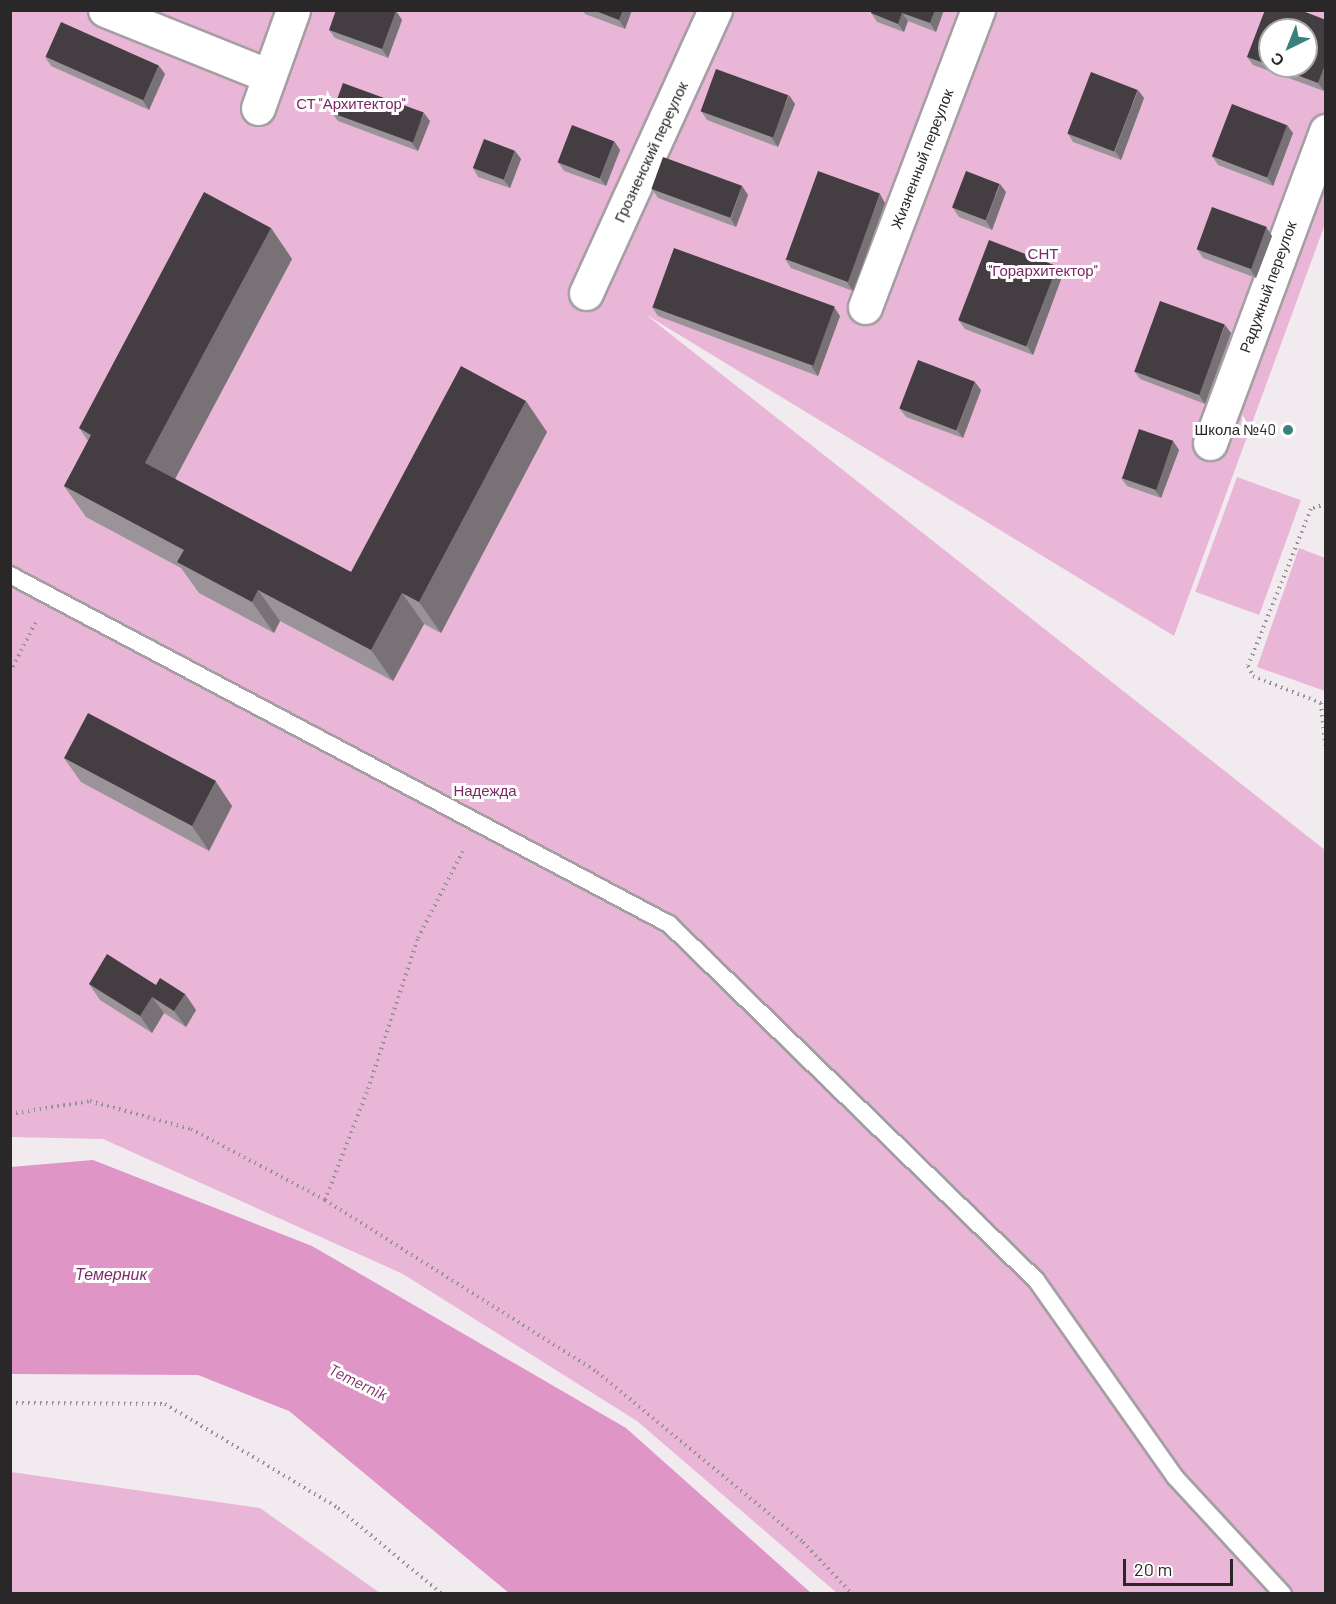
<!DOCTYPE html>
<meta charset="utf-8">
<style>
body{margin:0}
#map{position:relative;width:1336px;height:1604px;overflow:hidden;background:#f1eaee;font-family:Barlow,sans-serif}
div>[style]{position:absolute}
.green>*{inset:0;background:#e9b6d7;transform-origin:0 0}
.water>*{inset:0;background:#df95c6}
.path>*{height:4px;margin-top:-2px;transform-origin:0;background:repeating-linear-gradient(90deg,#969294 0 1.5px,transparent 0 6px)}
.roads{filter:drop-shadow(2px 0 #a59ea3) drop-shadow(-2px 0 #a59ea3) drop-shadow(0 2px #a59ea3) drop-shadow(0 -2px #a59ea3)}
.lane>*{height:16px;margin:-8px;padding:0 8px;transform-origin:8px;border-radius:8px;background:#fff}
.street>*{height:33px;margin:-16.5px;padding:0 16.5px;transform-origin:16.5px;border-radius:16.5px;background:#fff}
.wall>*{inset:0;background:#9a9498}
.shaded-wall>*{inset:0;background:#787276}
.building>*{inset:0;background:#443e42;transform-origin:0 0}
.dots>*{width:16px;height:16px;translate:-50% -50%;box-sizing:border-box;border:3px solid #fff;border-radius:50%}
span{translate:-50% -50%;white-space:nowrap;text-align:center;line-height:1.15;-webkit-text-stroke:6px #fff;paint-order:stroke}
.park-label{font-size:15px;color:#7c2766}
.street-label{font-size:15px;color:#292728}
.poi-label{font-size:15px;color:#292728}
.right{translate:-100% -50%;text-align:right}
.water-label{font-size:16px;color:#812c6a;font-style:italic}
.frame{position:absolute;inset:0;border:12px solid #292728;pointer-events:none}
.north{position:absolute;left:1258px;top:18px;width:60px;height:60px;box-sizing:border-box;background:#fff;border:2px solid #a9a9a9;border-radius:50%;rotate:223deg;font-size:16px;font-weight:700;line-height:24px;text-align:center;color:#292728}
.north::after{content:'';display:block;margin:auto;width:21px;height:27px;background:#39817d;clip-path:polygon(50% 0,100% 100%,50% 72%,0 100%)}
.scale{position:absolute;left:1123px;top:1559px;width:110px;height:27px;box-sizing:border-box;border:3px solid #292728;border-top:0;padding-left:8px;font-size:18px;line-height:21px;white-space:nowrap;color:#292728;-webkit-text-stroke:4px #fff;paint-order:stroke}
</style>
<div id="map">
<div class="green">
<i style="clip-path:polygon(evenodd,11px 11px,1325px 11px,1325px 224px,1174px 636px,645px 314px,1325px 850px,1325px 1593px,837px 1593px,637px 1421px,403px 1274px,103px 1139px,11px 1137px,11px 11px,1270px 30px,1306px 30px,1306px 66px,1270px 66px,1270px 30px)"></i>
<i style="left:1237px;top:477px;width:68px;height:122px;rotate:20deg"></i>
<i style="clip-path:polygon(1299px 548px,1325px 558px,1325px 691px,1257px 667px)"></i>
<i style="clip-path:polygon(11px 1472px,260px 1508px,380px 1593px,11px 1593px)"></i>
</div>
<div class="water">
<i style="clip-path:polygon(93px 1160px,312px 1246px,626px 1428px,811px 1593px,509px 1593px,289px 1411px,198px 1375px,11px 1374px,11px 1167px)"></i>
</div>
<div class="path">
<i style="left:1326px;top:504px;width:16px;rotate:162deg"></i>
<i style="left:1311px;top:509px;width:169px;rotate:111.9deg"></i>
<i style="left:1248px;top:666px;width:11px;rotate:63deg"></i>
<i style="left:1253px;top:676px;width:73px;rotate:21.7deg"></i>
<i style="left:1321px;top:703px;width:49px;rotate:84.2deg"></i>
<i style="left:10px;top:672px;width:59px;rotate:-62.6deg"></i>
<i style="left:10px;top:1114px;width:81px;rotate:-9.2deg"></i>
<i style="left:90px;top:1101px;width:105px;rotate:15.5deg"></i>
<i style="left:191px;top:1129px;width:152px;rotate:27.9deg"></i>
<i style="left:325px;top:1200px;width:322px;rotate:32.3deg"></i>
<i style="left:597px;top:1372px;width:267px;rotate:39.5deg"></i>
<i style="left:803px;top:1542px;width:71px;rotate:46.7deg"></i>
<i style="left:325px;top:1200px;width:119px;rotate:-68.8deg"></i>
<i style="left:368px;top:1089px;width:159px;rotate:-71.7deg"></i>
<i style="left:418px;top:938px;width:102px;rotate:-62.7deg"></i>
<i style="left:10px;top:1403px;width:155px;rotate:0.4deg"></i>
<i style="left:165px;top:1404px;width:202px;rotate:31deg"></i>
<i style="left:338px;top:1508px;width:135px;rotate:39.6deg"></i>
</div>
<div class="roads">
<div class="lane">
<i style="left:10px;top:575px;width:746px;rotate:27.91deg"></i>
<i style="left:669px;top:924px;width:511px;rotate:44.13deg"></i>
<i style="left:1036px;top:1280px;width:241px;rotate:54.8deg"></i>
<i style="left:1175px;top:1477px;width:159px;rotate:47.3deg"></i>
</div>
<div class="street">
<i style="left:105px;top:10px;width:177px;rotate:21.9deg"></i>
<i style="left:258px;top:108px;width:104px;rotate:-70.3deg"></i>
<i style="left:586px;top:293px;width:311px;rotate:-65.5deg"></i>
<i style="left:865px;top:307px;width:318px;rotate:-69.2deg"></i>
<i style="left:1210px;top:443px;width:333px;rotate:-69.6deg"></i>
</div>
</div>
<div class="wall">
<i style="clip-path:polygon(583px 10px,632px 10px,625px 29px,585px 14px)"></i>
<i style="clip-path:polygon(872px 10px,944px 10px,936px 32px,908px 21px,904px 32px,877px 22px,871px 13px)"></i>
<i style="clip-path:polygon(evenodd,1265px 10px,1300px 10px,1326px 20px,1326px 86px,1324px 91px,1253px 65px,1247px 57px,1265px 10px,1270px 30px,1306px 30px,1306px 66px,1270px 66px,1270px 30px)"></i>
<i style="clip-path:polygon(396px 11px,402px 20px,388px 58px,335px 38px,329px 30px)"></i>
<i style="clip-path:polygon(45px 57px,159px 66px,165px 74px,149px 110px,51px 66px)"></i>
<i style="clip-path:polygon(1144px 98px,1121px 160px,1073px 142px,1068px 134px)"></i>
<i style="clip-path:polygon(795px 104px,778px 147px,707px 120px,701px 111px)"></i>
<i style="clip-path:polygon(332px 113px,430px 121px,418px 151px,338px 121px)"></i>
<i style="clip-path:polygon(1293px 133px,1273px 186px,1218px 165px,1212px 156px)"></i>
<i style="clip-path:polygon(614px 141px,620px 150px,606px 186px,564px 171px,558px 162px)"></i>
<i style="clip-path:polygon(515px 151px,521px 159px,510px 188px,478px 177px,473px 168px)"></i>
<i style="clip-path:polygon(742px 186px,748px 195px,736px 227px,658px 198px,652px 189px)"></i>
<i style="clip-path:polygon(1006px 192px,992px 230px,959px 217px,953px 208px)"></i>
<i style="clip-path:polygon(885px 203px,853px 291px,791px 268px,785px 259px)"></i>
<i style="clip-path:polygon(1266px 227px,1272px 236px,1256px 278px,1203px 258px,1197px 249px)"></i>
<i style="clip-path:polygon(271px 228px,292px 259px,175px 479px,351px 572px,547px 432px,441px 633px,424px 624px,393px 681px,280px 621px,274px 633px,199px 593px,181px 568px,86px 517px,64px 486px,88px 441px,79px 428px)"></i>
<i style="clip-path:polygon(1063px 274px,1033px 355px,965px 329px,959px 321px)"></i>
<i style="clip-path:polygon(652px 307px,840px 316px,818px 376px,658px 316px)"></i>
<i style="clip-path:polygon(1231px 333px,1205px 404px,1140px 379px,1134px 371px)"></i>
<i style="clip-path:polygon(981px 390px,963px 438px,906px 417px,900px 409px)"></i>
<i style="clip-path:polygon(1173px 441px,1179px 450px,1161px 498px,1127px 486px,1121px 478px)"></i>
<i style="clip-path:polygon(64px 758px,216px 782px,232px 806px,209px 851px,81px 782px)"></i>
<i style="clip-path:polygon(89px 984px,156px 985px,185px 994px,196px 1010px,186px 1027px,164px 1013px,152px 1033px,100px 1000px)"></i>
</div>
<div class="shaded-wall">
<i style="clip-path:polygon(623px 10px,632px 10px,625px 29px,619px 20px)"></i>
<i style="clip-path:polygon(935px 10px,944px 10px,936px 32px,930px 23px)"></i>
<i style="clip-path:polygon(396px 11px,402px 20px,388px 58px,382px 49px)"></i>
<i style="clip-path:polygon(902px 13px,908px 21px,904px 32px,898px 24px)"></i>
<i style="clip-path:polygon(1326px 62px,1326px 86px,1324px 91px,1318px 83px)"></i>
<i style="clip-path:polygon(159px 66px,165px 74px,149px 110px,143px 101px)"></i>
<i style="clip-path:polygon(1138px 90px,1144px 98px,1121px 160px,1115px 151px)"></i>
<i style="clip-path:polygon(789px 95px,795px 104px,778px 147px,772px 138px)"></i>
<i style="clip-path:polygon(424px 113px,430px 121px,418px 151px,412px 143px)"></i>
<i style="clip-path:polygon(1287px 125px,1293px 133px,1273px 186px,1267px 177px)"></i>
<i style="clip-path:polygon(614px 141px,620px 150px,606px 186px,600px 178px)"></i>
<i style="clip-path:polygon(515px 151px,521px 159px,510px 188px,504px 180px)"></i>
<i style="clip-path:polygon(1000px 184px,1006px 192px,992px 230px,986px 221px)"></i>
<i style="clip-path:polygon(742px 186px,748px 195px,736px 227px,731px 219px)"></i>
<i style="clip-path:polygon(880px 194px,885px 203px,853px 291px,847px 282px)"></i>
<i style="clip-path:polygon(1266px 227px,1272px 236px,1256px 278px,1250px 269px)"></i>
<i style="clip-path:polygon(271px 228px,292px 259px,167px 494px,145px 463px)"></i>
<i style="clip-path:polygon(1057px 266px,1063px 274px,1033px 355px,1027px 346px)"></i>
<i style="clip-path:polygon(834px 307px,840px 316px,818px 376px,812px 367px)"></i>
<i style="clip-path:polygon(1225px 325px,1231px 333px,1205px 404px,1199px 395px)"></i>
<i style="clip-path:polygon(975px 382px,981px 390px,963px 438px,957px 430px)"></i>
<i style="clip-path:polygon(526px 401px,547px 432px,441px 633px,419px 602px)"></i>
<i style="clip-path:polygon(1173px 441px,1179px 450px,1161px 498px,1155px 490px)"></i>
<i style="clip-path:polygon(258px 590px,280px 621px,274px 633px,252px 602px)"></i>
<i style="clip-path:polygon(402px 593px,424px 624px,393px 681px,371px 650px)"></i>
<i style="clip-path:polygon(216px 782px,232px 806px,209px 851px,192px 826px)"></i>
<i style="clip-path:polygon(185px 994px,196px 1010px,186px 1027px,174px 1011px)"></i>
<i style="clip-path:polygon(152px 997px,164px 1013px,152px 1033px,140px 1016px)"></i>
</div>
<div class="building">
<i style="clip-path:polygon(336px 10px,396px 11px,382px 49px,329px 30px)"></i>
<i style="clip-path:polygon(593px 10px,623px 10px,619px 20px)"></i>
<i style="clip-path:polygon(872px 10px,935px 10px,930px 23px,902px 13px,898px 24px,871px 13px)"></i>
<i style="clip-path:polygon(1265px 10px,1300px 10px,1326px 20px,1326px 62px,1318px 83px,1273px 66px,1306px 66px,1306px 30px,1270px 30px,1270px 65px,1247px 57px)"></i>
<i style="left:61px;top:22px;width:107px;height:38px;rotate:24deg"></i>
<i style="left:716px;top:69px;width:77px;height:45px;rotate:20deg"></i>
<i style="left:1091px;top:72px;width:50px;height:66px;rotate:21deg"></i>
<i style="left:343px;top:83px;width:86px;height:32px;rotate:20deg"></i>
<i style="left:1232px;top:104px;width:59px;height:56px;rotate:21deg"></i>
<i style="left:572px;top:125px;width:45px;height:40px;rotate:21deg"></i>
<i style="left:484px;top:139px;width:33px;height:31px;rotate:21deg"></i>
<i style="left:663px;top:157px;width:84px;height:34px;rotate:20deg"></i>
<i style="left:818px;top:171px;width:66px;height:94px;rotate:20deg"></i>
<i style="left:966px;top:171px;width:36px;height:39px;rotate:21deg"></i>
<i style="clip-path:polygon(204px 192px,271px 228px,145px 463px,351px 572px,461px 366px,526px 401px,419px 602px,402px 593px,371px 650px,258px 590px,252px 602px,177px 562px,184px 550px,64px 486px,91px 435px,79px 428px)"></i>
<i style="left:1212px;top:207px;width:58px;height:45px;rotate:20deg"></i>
<i style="left:989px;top:240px;width:73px;height:86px;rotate:21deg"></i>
<i style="left:674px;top:248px;width:171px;height:63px;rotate:20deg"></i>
<i style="left:1160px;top:301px;width:69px;height:75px;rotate:20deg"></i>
<i style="left:918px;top:360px;width:61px;height:52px;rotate:21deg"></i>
<i style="left:1139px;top:429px;width:36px;height:52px;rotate:19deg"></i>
<i style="left:88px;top:713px;width:145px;height:51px;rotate:28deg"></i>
<i style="clip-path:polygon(107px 954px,156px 985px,160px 978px,185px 994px,174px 1011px,152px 997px,140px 1016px,89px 984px)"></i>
</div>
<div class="dots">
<i style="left:1288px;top:430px;background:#39817d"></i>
</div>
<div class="park-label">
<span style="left:351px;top:104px">СТ "Архитектор"</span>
<span style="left:1043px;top:262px">СНТ<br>"Горархитектор"</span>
<span style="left:485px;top:791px">Надежда</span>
</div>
<div class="street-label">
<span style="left:651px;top:152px;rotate:-65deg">Грозненский переулок</span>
<span style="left:922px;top:159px;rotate:-69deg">Жизненный переулок</span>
<span style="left:1268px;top:287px;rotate:-70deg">Радужный переулок</span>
</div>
<div class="poi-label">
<span class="right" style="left:1276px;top:430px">Школа №40</span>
</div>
<div class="water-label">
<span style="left:111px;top:1274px">Темерник</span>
<span style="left:358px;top:1382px;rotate:26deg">Temernik</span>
</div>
<div class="frame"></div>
<div class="north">С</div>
<div class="scale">20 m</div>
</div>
